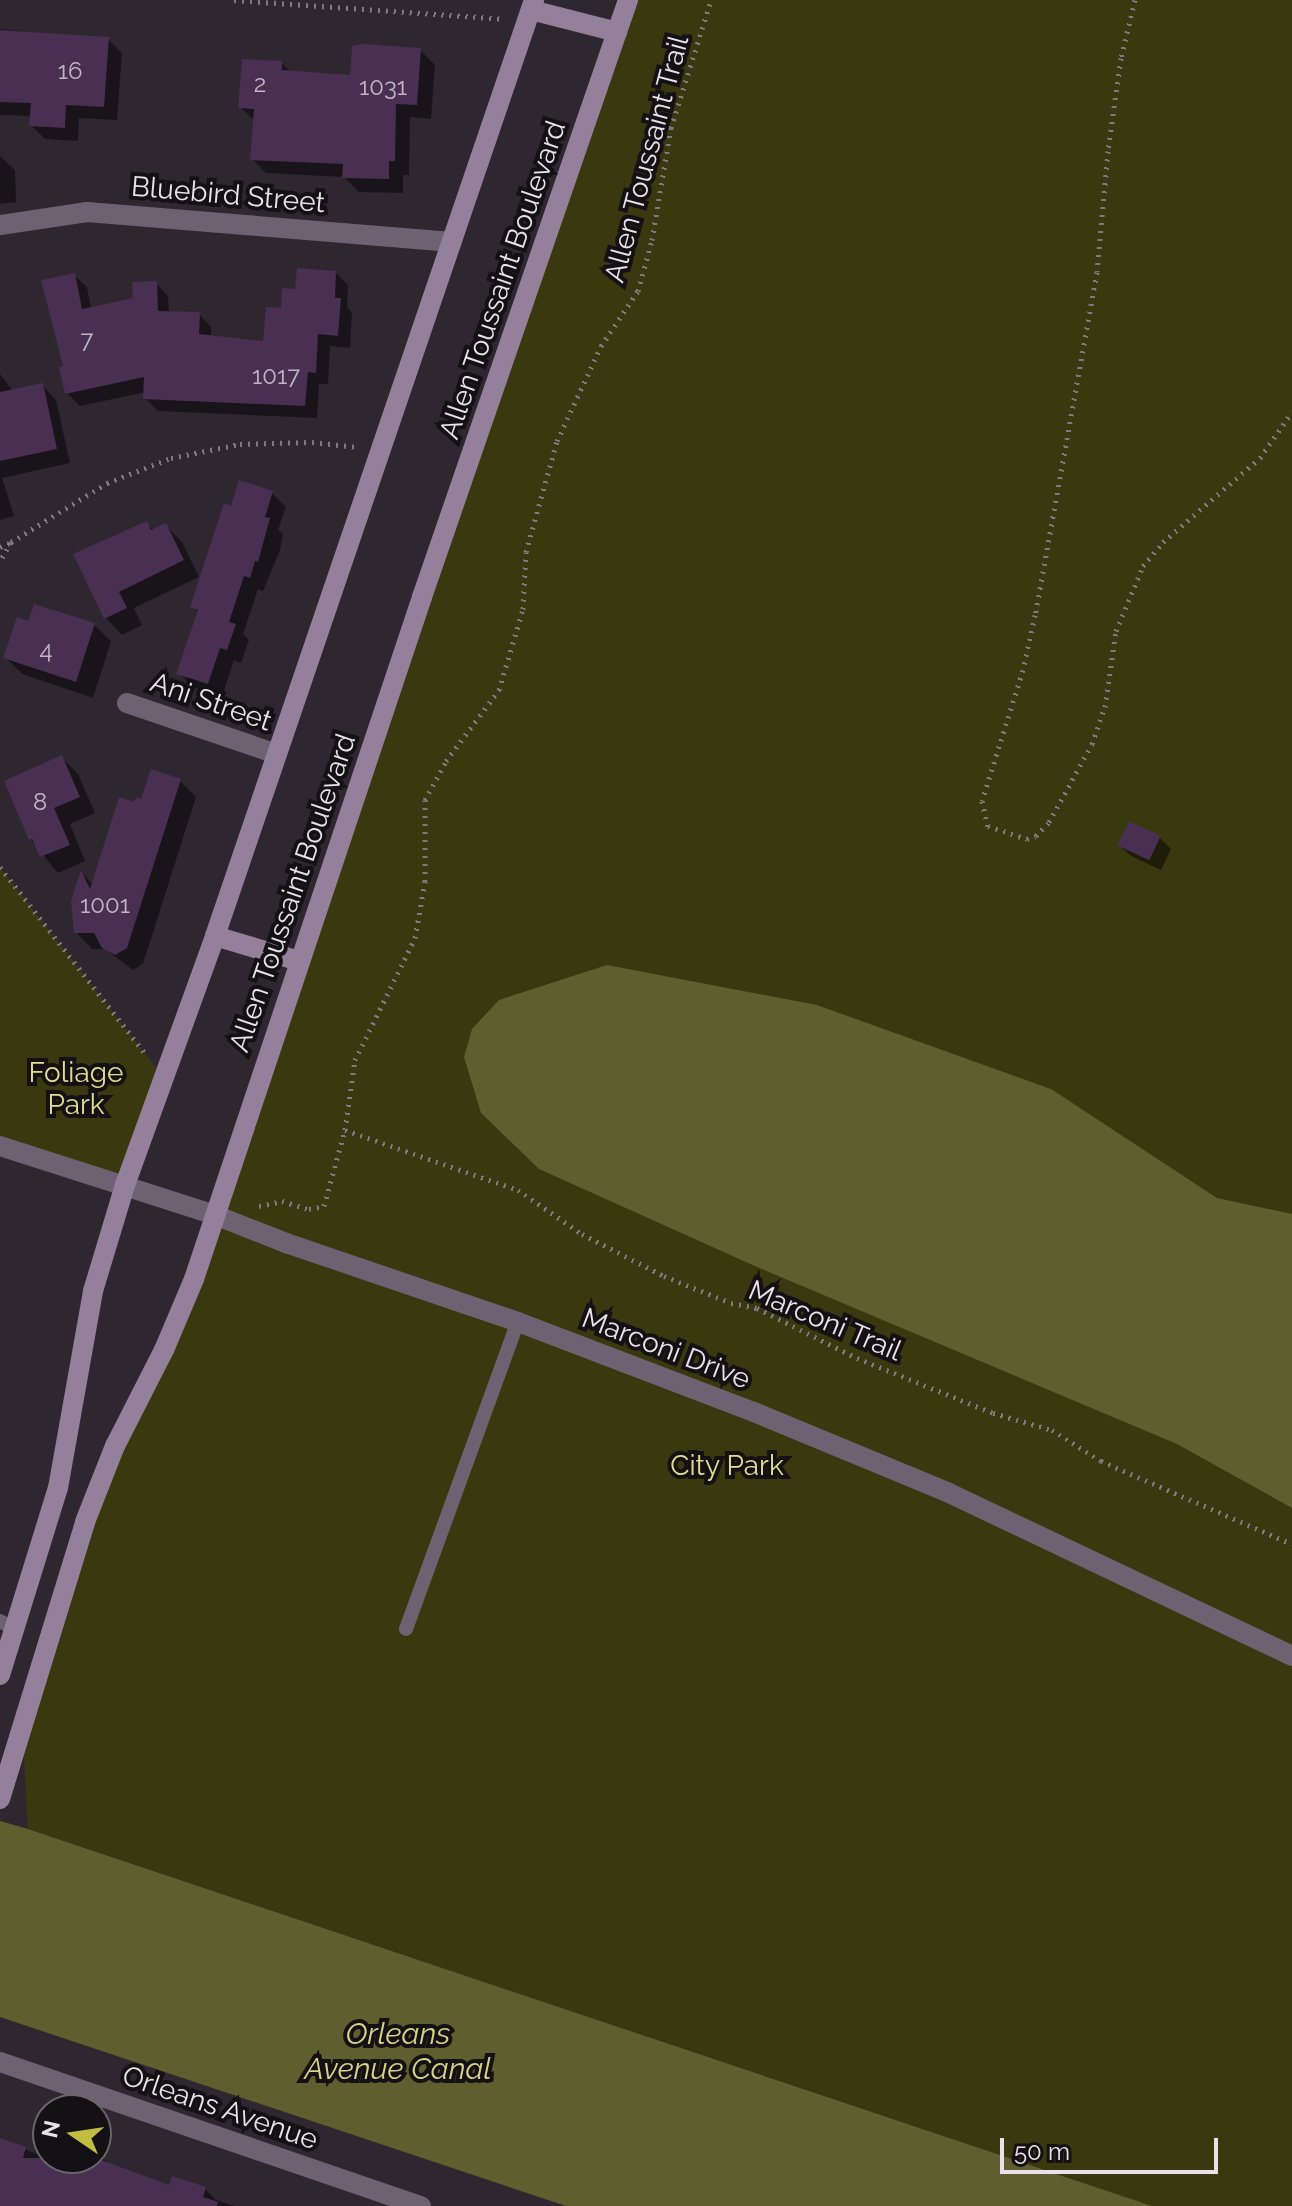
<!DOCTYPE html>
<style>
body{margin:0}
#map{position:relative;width:1292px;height:2206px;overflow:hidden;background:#2e2730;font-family:Raleway,sans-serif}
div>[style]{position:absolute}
.green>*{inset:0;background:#39380e}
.water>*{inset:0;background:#5e5e2f}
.shadow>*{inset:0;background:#0007}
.building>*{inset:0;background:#492f52;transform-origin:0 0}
.path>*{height:5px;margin-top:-2.5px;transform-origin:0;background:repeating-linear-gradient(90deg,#7f7981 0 2px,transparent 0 8px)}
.service>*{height:14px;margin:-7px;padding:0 7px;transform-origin:7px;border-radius:7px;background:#6e6172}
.minor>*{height:20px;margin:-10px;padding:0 10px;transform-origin:10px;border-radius:10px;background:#6e6172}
.tertiary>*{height:20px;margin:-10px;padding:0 10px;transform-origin:10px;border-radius:10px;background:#6e6172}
.secondary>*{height:20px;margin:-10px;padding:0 10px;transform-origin:10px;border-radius:10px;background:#94809b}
span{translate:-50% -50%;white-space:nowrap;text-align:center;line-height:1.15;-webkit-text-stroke:8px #141115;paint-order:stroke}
.number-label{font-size:24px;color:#c0b6c3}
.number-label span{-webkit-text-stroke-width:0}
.street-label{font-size:28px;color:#e8e3e9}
.park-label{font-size:28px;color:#ddde91}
.water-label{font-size:30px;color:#d3d488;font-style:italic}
.north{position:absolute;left:32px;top:2094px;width:80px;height:80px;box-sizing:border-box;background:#141115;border:2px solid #69656a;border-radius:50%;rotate:283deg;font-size:22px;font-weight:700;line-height:32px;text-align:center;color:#e8e3e9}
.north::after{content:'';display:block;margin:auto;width:28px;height:36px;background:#c0be41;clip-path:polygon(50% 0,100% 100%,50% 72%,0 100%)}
.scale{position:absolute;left:1000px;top:2138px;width:218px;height:36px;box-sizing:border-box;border:4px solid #e8e3e9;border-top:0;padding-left:10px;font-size:24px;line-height:28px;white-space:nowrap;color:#e8e3e9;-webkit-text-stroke:6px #141115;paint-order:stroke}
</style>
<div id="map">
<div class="green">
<i style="clip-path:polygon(628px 0,1292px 0,1292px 2206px,1152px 2206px,28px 1829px,22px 1725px,63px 1588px,164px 1350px)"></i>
<i style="clip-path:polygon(0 867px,165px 1079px,125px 1185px,0 1146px)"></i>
</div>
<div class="water">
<i style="clip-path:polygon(607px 965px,817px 1005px,1051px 1089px,1217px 1198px,1292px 1214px,1292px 1508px,1177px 1444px,757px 1267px,539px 1169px,481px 1113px,464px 1057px,472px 1029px,499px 1000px)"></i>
<i style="clip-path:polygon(0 1821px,28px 1829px,1152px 2206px,566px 2206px,0 2017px)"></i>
</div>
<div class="shadow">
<i style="clip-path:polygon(0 29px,108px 39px,122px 53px,117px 120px,79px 118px,78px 141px,45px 139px,31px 125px,32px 116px,0 115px)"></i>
<i style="clip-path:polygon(420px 50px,435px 65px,431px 119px,410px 117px,409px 175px,403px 175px,403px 193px,359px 192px,344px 177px,266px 173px,252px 159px,255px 121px,240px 107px,282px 63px,291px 73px,352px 77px)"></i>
<i style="clip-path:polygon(0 156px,15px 170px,16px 202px,0 204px)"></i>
<i style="clip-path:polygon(336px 273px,348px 285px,347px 307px,352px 313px,350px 348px,330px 346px,328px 384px,319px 384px,317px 418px,158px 411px,145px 398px,146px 392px,80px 406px,67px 393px,66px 368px,74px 275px,87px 287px,91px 309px,135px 300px,156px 283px,168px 296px,169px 313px,199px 314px,211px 327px,211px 338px,265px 343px,297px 291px)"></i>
<i style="clip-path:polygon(0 374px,13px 391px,42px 385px,56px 400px,70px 463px,2px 478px,14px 516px,0 520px)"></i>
<i style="clip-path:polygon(272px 493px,286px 507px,278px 530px,283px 534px,280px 550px,263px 591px,258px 589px,243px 634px,249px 640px,241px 663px,234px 660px,222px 697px,193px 687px,179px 673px,199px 613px,192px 606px,232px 508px)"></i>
<i style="clip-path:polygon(146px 523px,154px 531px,165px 525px,182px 542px,199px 577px,134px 608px,142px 625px,122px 635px,106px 618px,75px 555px)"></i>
<i style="clip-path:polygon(30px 624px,94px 625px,111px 641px,93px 698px,22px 674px,6px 658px)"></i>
<i style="clip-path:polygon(62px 758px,78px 774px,95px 813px,70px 824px,85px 861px,58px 873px,30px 839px)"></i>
<i style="clip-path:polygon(180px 781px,196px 797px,143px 964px,133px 970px,105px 949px,92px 949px,76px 932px,82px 873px,93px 885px,136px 804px)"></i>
<i style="clip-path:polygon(1130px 824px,1160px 838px,1171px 849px,1161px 870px,1131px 856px,1120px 846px)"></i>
<i style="clip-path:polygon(5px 2142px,48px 2158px,96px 2158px,96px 2152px,111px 2166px,171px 2188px,205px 2189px,216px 2200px,235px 2206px,0 2206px,0 2156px)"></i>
</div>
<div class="building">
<i style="clip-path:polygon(0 30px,109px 37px,104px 107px,66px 105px,65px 128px,29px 126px,31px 103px,0 102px)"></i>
<i style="clip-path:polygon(362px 44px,421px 48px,417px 105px,396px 104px,395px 161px,389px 161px,389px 179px,342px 178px,343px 164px,250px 160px,254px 109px,238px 108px,242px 59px,282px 61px,282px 70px,350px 75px,352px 46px)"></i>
<i style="clip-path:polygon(297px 268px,336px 271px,335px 298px,341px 298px,338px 336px,318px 334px,316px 373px,308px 372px,305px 406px,143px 399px,144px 377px,65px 394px,59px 367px,63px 366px,41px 280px,75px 273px,82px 309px,133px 298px,132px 282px,157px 281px,158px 311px,200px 312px,199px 334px,263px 341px,266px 307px,281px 308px,282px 288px,295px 289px)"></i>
<i style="clip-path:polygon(43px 383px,57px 449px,0 461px,0 392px)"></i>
<i style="clip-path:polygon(239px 480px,273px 491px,265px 517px,270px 518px,258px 562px,255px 561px,250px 578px,244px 576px,229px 622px,236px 624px,227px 650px,220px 648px,208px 684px,176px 674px,198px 610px,190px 607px,224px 503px,231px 506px)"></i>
<i style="clip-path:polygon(147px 521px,151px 530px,166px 523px,184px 560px,119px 592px,127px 608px,104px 619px,73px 554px)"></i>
<i style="clip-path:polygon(34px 604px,95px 623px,76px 682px,3px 658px,17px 617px,28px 621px)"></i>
<i style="clip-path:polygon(62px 755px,80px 797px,54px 808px,70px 845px,40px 857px,32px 839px,29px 840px,4px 781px)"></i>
<i style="clip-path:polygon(151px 769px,181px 779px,127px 948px,115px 955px,102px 948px,94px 933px,74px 933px,71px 901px,81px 870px,90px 889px,119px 797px,134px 802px,136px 797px,141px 799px)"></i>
<i style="left:1129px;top:821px;width:35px;height:27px;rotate:25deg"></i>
<i style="clip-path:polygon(0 2138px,26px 2147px,23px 2158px,96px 2158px,169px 2185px,172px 2176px,206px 2187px,203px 2197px,218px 2202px,217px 2206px,0 2206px)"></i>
</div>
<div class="path">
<i style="left:234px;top:0;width:270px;rotate:4deg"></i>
<i style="left:1135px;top:0;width:60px;rotate:103.6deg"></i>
<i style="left:1121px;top:58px;width:94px;rotate:98deg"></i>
<i style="left:1108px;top:151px;width:121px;rotate:95.2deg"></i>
<i style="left:1097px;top:272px;width:349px;rotate:100.2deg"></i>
<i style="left:1035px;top:615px;width:56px;rotate:102.3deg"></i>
<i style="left:1023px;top:670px;width:137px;rotate:107.4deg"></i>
<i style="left:982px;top:801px;width:26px;rotate:77deg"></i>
<i style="left:988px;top:826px;width:41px;rotate:18.4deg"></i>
<i style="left:1027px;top:839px;width:9px;rotate:-18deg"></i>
<i style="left:1036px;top:836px;width:19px;rotate:-47deg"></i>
<i style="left:1049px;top:822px;width:89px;rotate:-61.1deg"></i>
<i style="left:1092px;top:744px;width:39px;rotate:-71deg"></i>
<i style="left:1105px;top:707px;width:77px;rotate:-81.8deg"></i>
<i style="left:1116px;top:631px;width:70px;rotate:-67.4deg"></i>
<i style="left:1143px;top:566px;width:31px;rotate:-50deg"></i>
<i style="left:1163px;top:542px;width:128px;rotate:-40.9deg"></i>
<i style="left:1260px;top:458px;width:56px;rotate:-55.2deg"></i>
<i style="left:11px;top:542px;width:113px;rotate:-31.6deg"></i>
<i style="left:107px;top:483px;width:69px;rotate:-21.3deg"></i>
<i style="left:171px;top:458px;width:70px;rotate:-11.5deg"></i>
<i style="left:240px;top:444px;width:72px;rotate:-1.6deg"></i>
<i style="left:312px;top:442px;width:45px;rotate:6.3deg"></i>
<i style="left:0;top:547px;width:12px;rotate:-24deg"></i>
<i style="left:11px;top:542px;width:22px;rotate:120deg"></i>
<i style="left:0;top:867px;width:239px;rotate:52.1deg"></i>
<i style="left:345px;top:1130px;width:183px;rotate:19.1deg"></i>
<i style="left:518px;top:1190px;width:78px;rotate:34.5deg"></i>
<i style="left:582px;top:1234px;width:92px;rotate:27.1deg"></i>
<i style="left:664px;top:1276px;width:72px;rotate:21.9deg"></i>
<i style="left:731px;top:1303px;width:26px;rotate:11deg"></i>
<i style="left:757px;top:1308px;width:112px;rotate:26.6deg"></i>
<i style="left:857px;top:1358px;width:147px;rotate:22deg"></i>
<i style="left:993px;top:1413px;width:61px;rotate:16.1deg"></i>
<i style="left:1052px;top:1430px;width:58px;rotate:32.3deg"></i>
<i style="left:1101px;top:1461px;width:208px;rotate:23.5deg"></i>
<i style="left:259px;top:1206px;width:24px;rotate:-12deg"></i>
<i style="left:282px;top:1201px;width:28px;rotate:17deg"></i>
<i style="left:309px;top:1209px;width:15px;rotate:-11deg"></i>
<i style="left:324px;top:1206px;width:79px;rotate:-74.6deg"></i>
<i style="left:345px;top:1130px;width:71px;rotate:-81.9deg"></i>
<i style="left:355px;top:1060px;width:136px;rotate:-63.8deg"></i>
<i style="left:415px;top:938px;width:58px;rotate:-80deg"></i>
<i style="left:425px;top:881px;width:81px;rotate:-90deg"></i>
<i style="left:425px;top:800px;width:44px;rotate:-61.7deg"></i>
<i style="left:446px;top:761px;width:89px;rotate:-53.3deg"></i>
<i style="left:499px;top:690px;width:84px;rotate:-73.5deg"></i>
<i style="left:523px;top:609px;width:57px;rotate:-87deg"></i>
<i style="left:526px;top:552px;width:115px;rotate:-74.4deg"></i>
<i style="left:557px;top:441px;width:105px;rotate:-65.1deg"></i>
<i style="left:601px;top:346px;width:66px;rotate:-56.1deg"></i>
<i style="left:638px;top:291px;width:53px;rotate:-74.6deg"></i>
<i style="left:652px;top:240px;width:114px;rotate:-80.4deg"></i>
<i style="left:671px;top:128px;width:134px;rotate:-72.6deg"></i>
</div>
<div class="service">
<i style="left:0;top:1621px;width:16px;rotate:30deg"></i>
<i style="left:406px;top:1629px;width:327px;rotate:-70deg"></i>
</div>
<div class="minor">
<i style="left:0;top:225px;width:88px;rotate:-8.5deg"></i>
<i style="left:87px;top:212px;width:366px;rotate:4.7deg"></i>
<i style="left:127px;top:703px;width:158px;rotate:18.8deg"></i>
<i style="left:0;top:2062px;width:445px;rotate:18.9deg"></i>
</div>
<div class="tertiary">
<i style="left:0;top:1146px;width:226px;rotate:17.8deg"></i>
<i style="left:215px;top:1215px;width:76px;rotate:21.5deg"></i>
<i style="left:286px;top:1243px;width:245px;rotate:18.8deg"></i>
<i style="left:518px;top:1322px;width:253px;rotate:20.9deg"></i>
<i style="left:754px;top:1412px;width:209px;rotate:22.5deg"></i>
<i style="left:947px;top:1492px;width:382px;rotate:25.4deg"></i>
</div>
<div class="secondary">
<i style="left:531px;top:10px;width:89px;rotate:14.3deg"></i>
<i style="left:215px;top:936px;width:88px;rotate:16.6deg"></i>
<i style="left:0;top:1675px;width:196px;rotate:-72.8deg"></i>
<i style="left:58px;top:1488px;width:200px;rotate:-79.9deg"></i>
<i style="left:93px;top:1291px;width:111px;rotate:-73.2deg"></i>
<i style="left:125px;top:1185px;width:265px;rotate:-70.1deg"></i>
<i style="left:215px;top:936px;width:989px;rotate:-71.18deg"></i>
<i style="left:0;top:1799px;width:290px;rotate:-72.9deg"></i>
<i style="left:85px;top:1522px;width:82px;rotate:-68.5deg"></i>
<i style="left:115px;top:1446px;width:108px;rotate:-63deg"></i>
<i style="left:164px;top:1350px;width:77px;rotate:-67.1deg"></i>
<i style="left:194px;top:1279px;width:719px;rotate:-71.51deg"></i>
<i style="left:422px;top:597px;width:632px;rotate:-70.96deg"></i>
</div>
<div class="number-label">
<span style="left:70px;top:71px">16</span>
<span style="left:260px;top:84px">2</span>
<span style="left:383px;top:87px">1031</span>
<span style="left:87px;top:340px">7</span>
<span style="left:276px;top:376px">1017</span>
<span style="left:46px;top:650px">4</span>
<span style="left:40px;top:802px">8</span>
<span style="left:105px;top:905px">1001</span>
</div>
<div class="street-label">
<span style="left:647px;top:159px;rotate:-75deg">Allen Toussaint Trail</span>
<span style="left:228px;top:195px;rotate:5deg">Bluebird Street</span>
<span style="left:503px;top:280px;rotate:-71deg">Allen Toussaint Boulevard</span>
<span style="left:211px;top:702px;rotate:19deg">Ani Street</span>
<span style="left:293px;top:893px;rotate:-71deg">Allen Toussaint Boulevard</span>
<span style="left:825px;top:1321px;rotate:23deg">Marconi Trail</span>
<span style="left:666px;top:1349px;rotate:21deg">Marconi Drive</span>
<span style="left:220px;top:2108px;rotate:19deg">Orleans Avenue</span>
</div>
<div class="park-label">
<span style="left:76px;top:1089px">Foliage<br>Park</span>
<span style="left:727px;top:1466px">City Park</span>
</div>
<div class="water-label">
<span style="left:398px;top:2051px">Orleans<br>Avenue Canal</span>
</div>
<div class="north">N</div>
<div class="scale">50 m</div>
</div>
